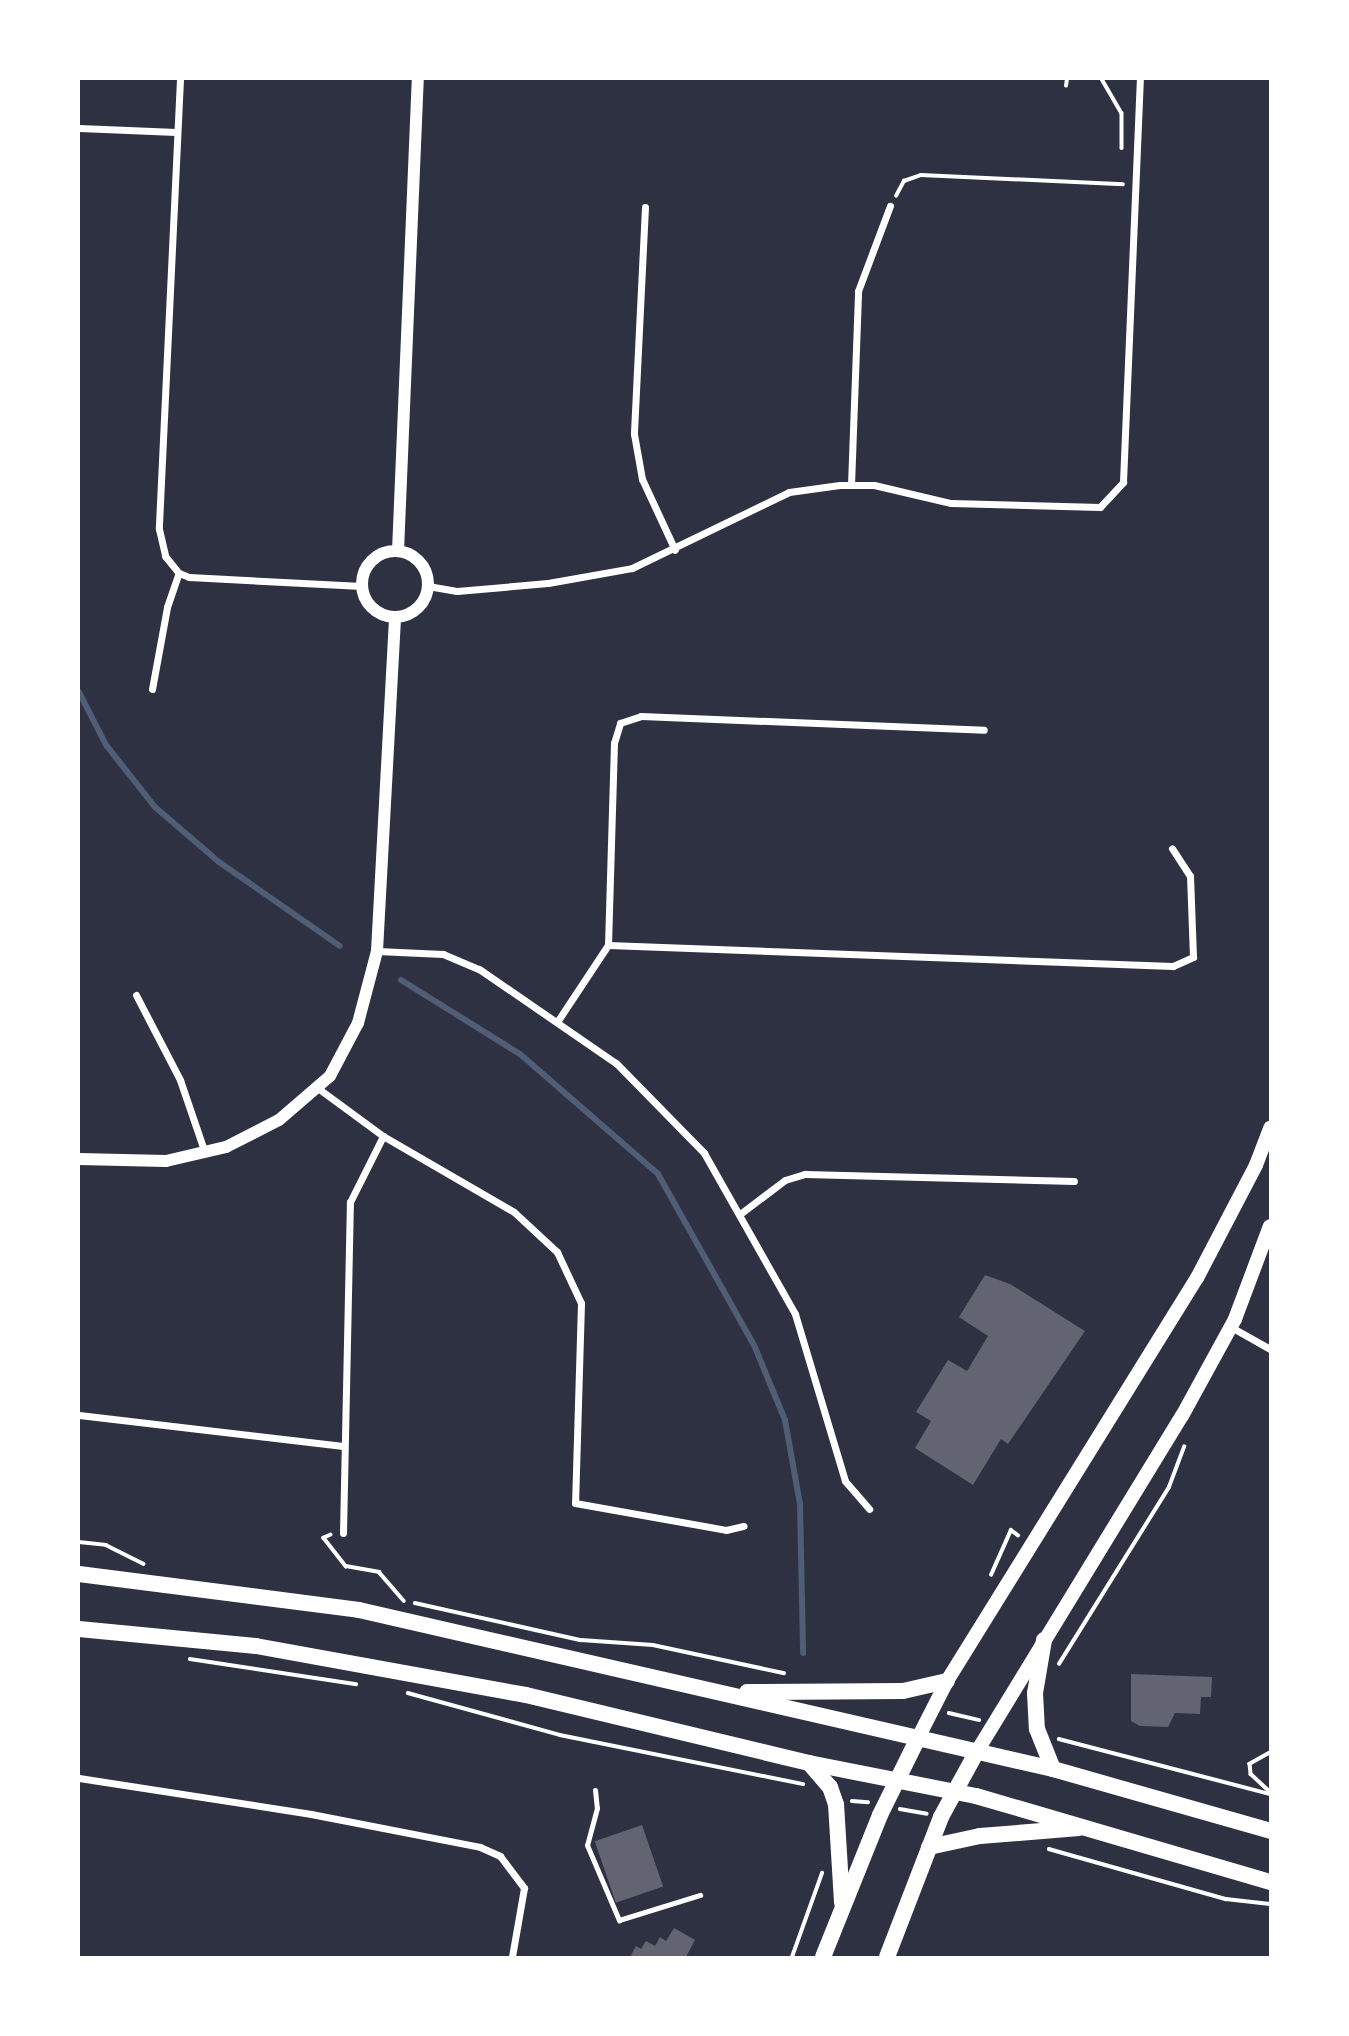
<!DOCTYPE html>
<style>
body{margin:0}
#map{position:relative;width:1349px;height:2036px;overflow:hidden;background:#2d3142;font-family:"Libre Baskerville",serif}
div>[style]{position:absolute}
.stream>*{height:6px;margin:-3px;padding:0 3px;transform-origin:3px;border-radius:3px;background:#4f5d75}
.building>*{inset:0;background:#626471;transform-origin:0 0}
.path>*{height:3.5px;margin:-1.75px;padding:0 1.75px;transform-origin:1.75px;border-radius:1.75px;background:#fff}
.service>*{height:5px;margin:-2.5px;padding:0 2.5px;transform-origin:2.5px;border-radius:2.5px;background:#fff}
.minor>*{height:7px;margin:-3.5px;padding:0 3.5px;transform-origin:3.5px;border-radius:3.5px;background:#fff}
.tertiary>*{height:12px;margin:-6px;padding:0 6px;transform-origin:6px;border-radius:6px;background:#fff}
.tertiary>.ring{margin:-6px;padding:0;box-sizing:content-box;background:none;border:12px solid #fff;border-radius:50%}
.secondary>*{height:14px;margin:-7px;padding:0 7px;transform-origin:7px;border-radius:7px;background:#fff}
.primary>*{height:16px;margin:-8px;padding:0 8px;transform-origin:8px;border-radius:8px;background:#fff}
span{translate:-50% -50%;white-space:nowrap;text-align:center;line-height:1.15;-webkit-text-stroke:7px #fff;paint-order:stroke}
.frame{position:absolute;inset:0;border:80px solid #fff;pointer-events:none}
</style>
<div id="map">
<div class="stream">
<i style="left:79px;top:692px;width:59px;rotate:63deg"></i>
<i style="left:106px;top:745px;width:79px;rotate:51.7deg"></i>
<i style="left:155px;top:807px;width:84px;rotate:40.7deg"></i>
<i style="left:219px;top:862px;width:147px;rotate:34.8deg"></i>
<i style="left:401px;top:980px;width:140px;rotate:31.9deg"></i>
<i style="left:520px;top:1054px;width:183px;rotate:41deg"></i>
<i style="left:658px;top:1174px;width:196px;rotate:60.7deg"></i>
<i style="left:754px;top:1345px;width:81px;rotate:67.5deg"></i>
<i style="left:785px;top:1420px;width:85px;rotate:79.9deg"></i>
<i style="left:800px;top:1504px;width:149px;rotate:88.8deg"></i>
</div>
<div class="building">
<i style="clip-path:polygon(985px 1275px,1010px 1284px,1085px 1331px,1008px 1444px,1001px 1439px,973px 1485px,915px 1448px,931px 1421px,916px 1412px,948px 1360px,967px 1371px,988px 1336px,959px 1317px)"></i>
<i style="clip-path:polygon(1131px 1674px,1212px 1677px,1211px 1697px,1201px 1697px,1200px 1714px,1175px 1713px,1168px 1727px,1140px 1726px,1131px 1721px)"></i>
<i style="left:642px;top:1825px;width:65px;height:50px;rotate:71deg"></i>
<i style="clip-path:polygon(674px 1928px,695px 1940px,686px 1957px,630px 1957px,636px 1946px,641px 1949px,646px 1941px,655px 1946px,660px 1937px,666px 1941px)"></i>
</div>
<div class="path">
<i style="left:1102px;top:79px;width:39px;rotate:60deg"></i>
<i style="left:1122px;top:113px;width:35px;rotate:90deg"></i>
<i style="left:1066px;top:86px;width:7px;rotate:-82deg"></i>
<i style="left:896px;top:196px;width:17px;rotate:-62deg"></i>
<i style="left:904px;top:181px;width:18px;rotate:-19deg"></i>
<i style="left:921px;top:175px;width:202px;rotate:2.6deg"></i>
<i style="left:331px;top:1535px;width:8px;rotate:157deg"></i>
<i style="left:324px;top:1538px;width:36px;rotate:52deg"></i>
<i style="left:346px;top:1566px;width:34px;rotate:10deg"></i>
<i style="left:379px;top:1572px;width:38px;rotate:49deg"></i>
<i style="left:79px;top:1542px;width:27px;rotate:6deg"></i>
<i style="left:106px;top:1545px;width:42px;rotate:26.6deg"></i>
<i style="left:991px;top:1575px;width:49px;rotate:-66deg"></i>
<i style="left:1011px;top:1530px;width:9px;rotate:36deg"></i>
<i style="left:415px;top:1603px;width:170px;rotate:12.6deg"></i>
<i style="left:581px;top:1640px;width:72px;rotate:4deg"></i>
<i style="left:653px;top:1645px;width:134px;rotate:12.1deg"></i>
<i style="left:190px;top:1659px;width:168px;rotate:8.6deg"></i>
<i style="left:1059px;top:1664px;width:208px;rotate:-58.1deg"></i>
<i style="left:1169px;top:1487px;width:43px;rotate:-69.4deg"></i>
<i style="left:408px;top:1693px;width:158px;rotate:15.4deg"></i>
<i style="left:560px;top:1735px;width:248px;rotate:11.4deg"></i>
<i style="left:949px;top:1713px;width:31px;rotate:13deg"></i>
<i style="left:1059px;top:1739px;width:218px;rotate:14.6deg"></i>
<i style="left:1270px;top:1753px;width:23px;rotate:151deg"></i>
<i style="left:1250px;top:1764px;width:10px;rotate:84deg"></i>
<i style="left:1251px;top:1774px;width:26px;rotate:43deg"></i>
<i style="left:852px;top:1801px;width:16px;rotate:4deg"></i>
<i style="left:900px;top:1809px;width:27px;rotate:10deg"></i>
<i style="left:1049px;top:1849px;width:184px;rotate:15.8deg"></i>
<i style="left:1226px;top:1899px;width:44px;rotate:6.5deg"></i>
<i style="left:792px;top:1957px;width:89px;rotate:-70.3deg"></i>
</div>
<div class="service">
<i style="left:595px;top:1790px;width:18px;rotate:84deg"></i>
<i style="left:597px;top:1808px;width:38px;rotate:105deg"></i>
<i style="left:587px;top:1845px;width:82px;rotate:66.9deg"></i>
<i style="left:619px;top:1920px;width:85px;rotate:-17.2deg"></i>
</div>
<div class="minor">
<i style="left:180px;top:79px;width:450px;rotate:92.7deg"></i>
<i style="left:159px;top:529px;width:28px;rotate:77deg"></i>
<i style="left:165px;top:556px;width:22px;rotate:51deg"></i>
<i style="left:179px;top:573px;width:11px;rotate:22deg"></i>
<i style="left:189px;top:577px;width:173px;rotate:3deg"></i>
<i style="left:79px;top:128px;width:97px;rotate:2.4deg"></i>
<i style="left:645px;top:207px;width:227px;rotate:92.8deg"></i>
<i style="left:634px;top:434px;width:46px;rotate:79.9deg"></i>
<i style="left:642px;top:479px;width:78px;rotate:65.1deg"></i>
<i style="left:851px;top:485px;width:194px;rotate:-87.9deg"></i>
<i style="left:858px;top:291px;width:91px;rotate:-69.4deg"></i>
<i style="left:428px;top:586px;width:29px;rotate:10deg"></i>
<i style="left:457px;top:591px;width:91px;rotate:-5deg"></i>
<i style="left:548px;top:583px;width:85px;rotate:-10.1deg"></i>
<i style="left:632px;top:568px;width:174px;rotate:-25.8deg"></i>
<i style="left:789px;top:492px;width:51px;rotate:-7.8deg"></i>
<i style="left:840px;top:485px;width:34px"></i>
<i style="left:874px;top:485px;width:79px;rotate:13.2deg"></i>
<i style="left:951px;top:503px;width:149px;rotate:1.5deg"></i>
<i style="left:1100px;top:507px;width:34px;rotate:-47deg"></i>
<i style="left:1123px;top:482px;width:403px;rotate:-87.6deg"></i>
<i style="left:152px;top:689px;width:83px;rotate:-79.6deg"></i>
<i style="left:167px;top:607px;width:36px;rotate:-71deg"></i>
<i style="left:608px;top:945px;width:565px;rotate:2.13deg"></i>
<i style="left:1173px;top:966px;width:22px;rotate:-24deg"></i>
<i style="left:1193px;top:957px;width:81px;rotate:-92.1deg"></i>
<i style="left:1190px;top:876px;width:33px;rotate:-123deg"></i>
<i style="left:377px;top:951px;width:66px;rotate:2.6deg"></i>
<i style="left:443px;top:954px;width:39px;rotate:23deg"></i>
<i style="left:479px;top:969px;width:166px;rotate:34.5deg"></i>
<i style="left:616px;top:1063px;width:126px;rotate:45.6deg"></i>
<i style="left:704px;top:1153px;width:185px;rotate:60.5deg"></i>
<i style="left:795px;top:1314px;width:174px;rotate:73.3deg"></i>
<i style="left:845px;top:1481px;width:37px;rotate:49deg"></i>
<i style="left:136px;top:995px;width:96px;rotate:62.6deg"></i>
<i style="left:180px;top:1080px;width:77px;rotate:71.1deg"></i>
<i style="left:557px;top:1022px;width:92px;rotate:-56.5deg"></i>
<i style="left:608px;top:945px;width:202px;rotate:-88.3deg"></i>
<i style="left:614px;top:743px;width:21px;rotate:-73deg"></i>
<i style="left:620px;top:723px;width:22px;rotate:-18deg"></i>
<i style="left:641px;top:716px;width:343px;rotate:2.3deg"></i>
<i style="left:319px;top:1089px;width:79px;rotate:36.3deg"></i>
<i style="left:383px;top:1136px;width:151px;rotate:30.1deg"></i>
<i style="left:514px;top:1212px;width:59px;rotate:42.9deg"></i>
<i style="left:557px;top:1252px;width:56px;rotate:64.8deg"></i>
<i style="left:581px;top:1303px;width:200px;rotate:91.7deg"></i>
<i style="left:575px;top:1503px;width:153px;rotate:10.1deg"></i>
<i style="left:726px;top:1530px;width:18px;rotate:-13deg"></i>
<i style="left:740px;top:1214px;width:56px;rotate:-37.1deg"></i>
<i style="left:785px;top:1180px;width:21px;rotate:-17deg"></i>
<i style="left:805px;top:1174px;width:269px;rotate:1.5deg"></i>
<i style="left:1231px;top:1327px;width:45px;rotate:29.4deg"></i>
<i style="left:79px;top:1415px;width:266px;rotate:6.7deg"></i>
<i style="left:343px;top:1533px;width:331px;rotate:-88.8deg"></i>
<i style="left:350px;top:1202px;width:74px;rotate:-63.4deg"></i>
<i style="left:79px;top:1778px;width:235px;rotate:8.8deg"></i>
<i style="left:311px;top:1814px;width:172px;rotate:11deg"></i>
<i style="left:480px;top:1847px;width:22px;rotate:24deg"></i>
<i style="left:500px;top:1856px;width:40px;rotate:53deg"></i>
<i style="left:524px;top:1888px;width:70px;rotate:99.9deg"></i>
</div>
<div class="tertiary">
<i style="left:398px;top:551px;width:472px;rotate:-87.6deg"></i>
<i class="ring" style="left:362px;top:551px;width:54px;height:54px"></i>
<i style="left:79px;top:1159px;width:87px;rotate:1.3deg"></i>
<i style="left:166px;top:1161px;width:62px;rotate:-13.1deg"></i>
<i style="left:226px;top:1147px;width:59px;rotate:-27deg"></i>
<i style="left:279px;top:1120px;width:67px;rotate:-40.8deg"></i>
<i style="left:330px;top:1076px;width:60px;rotate:-62.2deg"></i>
<i style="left:358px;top:1023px;width:74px;rotate:-75.2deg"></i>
<i style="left:377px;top:951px;width:334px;rotate:-86.9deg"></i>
</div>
<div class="secondary">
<i style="left:918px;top:1738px;width:64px;rotate:-63deg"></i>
<i style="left:947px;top:1681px;width:474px;rotate:-58.2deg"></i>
<i style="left:1197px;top:1278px;width:127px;rotate:-62.4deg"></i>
<i style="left:1256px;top:1165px;width:40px;rotate:-69deg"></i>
<i style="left:976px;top:1753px;width:395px;rotate:-58.6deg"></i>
<i style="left:1182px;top:1416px;width:111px;rotate:-61.3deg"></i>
<i style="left:1235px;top:1319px;width:99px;rotate:-69.4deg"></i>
</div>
<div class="primary">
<i style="left:79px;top:1574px;width:282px;rotate:7.3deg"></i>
<i style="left:359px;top:1610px;width:712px;rotate:12.9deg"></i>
<i style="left:1053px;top:1769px;width:226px;rotate:15.9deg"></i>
<i style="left:79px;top:1629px;width:178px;rotate:5.5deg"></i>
<i style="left:256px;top:1646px;width:274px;rotate:10.3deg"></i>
<i style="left:526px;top:1695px;width:291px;rotate:13.5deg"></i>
<i style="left:809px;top:1763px;width:170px;rotate:11.2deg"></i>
<i style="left:976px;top:1796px;width:306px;rotate:16.3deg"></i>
<i style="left:1044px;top:1640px;width:54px;rotate:99.6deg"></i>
<i style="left:1035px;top:1693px;width:36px;rotate:87deg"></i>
<i style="left:1037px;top:1729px;width:43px;rotate:68.2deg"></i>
<i style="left:747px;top:1692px;width:156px;rotate:-0.4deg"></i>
<i style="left:903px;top:1691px;width:45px;rotate:-12.8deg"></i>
<i style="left:809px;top:1763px;width:32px;rotate:49deg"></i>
<i style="left:830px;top:1787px;width:18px;rotate:71deg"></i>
<i style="left:836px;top:1804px;width:99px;rotate:86.5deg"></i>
<i style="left:929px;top:1847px;width:52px;rotate:-12.2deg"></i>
<i style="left:980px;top:1836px;width:99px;rotate:-4.6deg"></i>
<i style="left:823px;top:1957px;width:153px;rotate:-68.1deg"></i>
<i style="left:880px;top:1815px;width:86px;rotate:-63.7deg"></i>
<i style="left:887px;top:1957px;width:150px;rotate:-68.9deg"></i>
<i style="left:941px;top:1817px;width:73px;rotate:-61.3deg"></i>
</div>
<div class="frame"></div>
</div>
